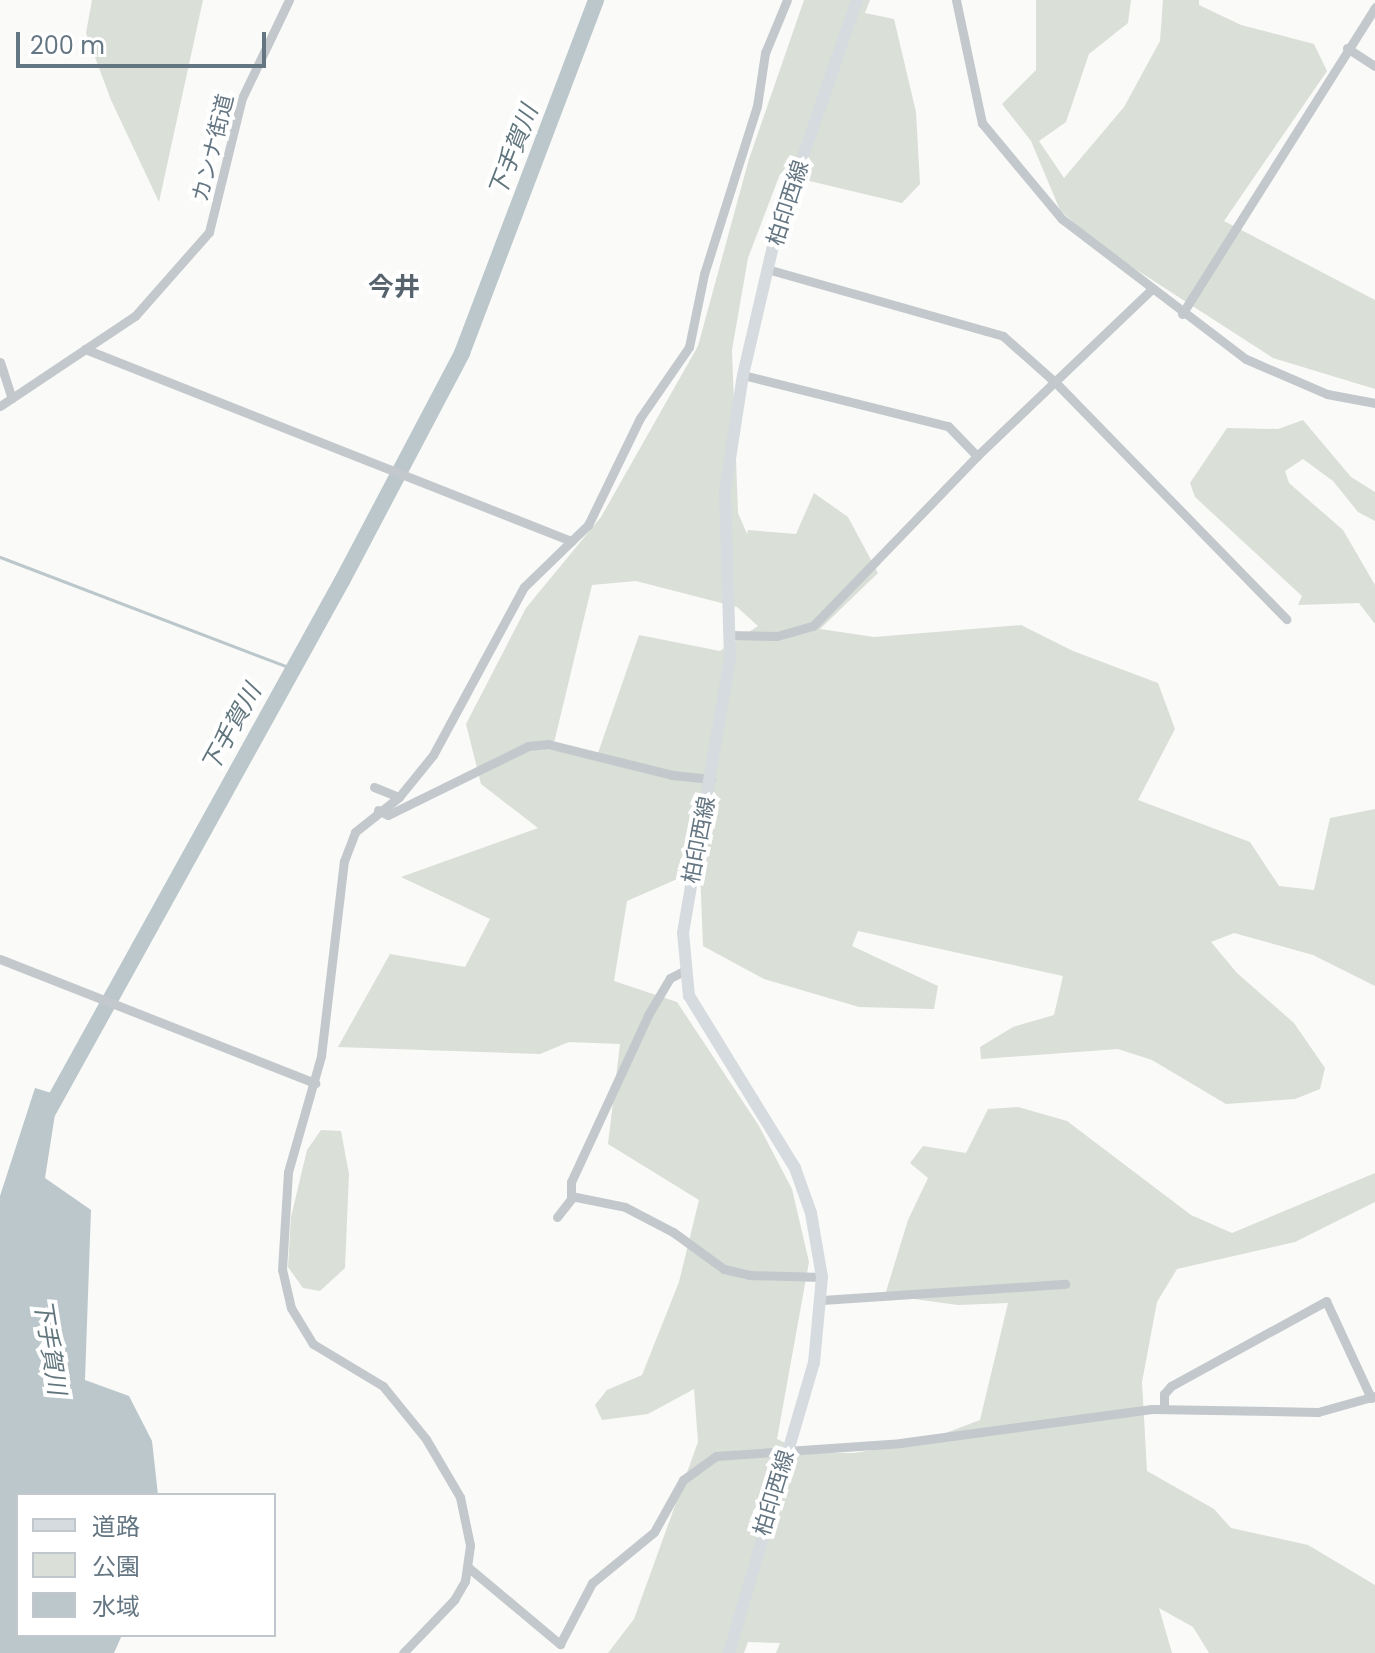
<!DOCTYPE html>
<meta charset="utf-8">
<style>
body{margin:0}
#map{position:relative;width:1375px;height:1653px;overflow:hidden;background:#fafaf8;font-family:Poppins,"Noto Sans JP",sans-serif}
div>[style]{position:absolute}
.green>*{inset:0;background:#dadfd7}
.water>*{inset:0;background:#bbc7cb}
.stream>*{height:3px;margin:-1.5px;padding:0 1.5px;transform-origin:1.5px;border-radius:1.5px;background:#bbc7cb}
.river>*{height:16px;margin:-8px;padding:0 8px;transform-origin:8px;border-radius:8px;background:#bbc7cb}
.minor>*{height:9px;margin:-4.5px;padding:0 4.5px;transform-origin:4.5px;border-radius:4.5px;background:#c3c8cc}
.major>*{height:12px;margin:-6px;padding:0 6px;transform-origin:6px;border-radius:6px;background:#d6dbdf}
span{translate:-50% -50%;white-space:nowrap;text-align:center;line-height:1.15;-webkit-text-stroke:8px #fff;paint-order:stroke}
.street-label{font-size:22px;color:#657683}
.water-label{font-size:24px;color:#60757c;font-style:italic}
.quarter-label{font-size:26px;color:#57646e;font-weight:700}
.legend{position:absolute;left:16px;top:1493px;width:260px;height:144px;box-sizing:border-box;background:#fff;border:2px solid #c1c8cd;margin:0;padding:10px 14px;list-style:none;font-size:24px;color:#657683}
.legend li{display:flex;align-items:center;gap:16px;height:40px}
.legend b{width:40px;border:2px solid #c1c8cd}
.scale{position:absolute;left:16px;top:32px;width:250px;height:36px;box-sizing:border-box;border:4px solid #657683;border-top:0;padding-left:10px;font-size:24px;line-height:28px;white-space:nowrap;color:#657683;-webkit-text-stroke:6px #fff;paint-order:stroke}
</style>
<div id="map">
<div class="green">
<i style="clip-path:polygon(92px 0,203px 0,159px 202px,111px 100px,86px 33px)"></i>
<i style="clip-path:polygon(evenodd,804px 0,870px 0,865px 13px,894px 19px,916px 112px,920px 184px,902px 203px,780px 174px,748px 258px,732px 350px,738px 513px,747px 534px,748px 530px,796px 534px,814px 493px,848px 517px,878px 573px,820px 629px,874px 637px,1021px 625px,1073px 651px,1158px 683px,1175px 729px,1138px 800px,1250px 842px,1279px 886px,1314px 890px,1330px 818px,1375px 809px,1375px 986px,1313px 955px,1234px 933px,1211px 942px,1237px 973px,1294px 1023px,1325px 1068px,1320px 1089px,1295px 1099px,1226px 1104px,1152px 1060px,1118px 1049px,981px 1059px,980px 1047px,1013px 1027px,1054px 1015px,1063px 976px,858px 931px,852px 946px,938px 986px,934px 1009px,859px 1007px,764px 979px,703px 946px,700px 869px,627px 901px,614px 981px,677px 1002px,759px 1126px,792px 1189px,809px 1262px,777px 1439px,807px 1453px,854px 1453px,922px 1442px,980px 1420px,1008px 1303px,958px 1305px,885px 1295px,908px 1220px,928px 1178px,910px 1163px,923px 1146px,966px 1153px,988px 1109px,1018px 1107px,1067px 1121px,1191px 1215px,1232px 1233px,1375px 1173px,1375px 1202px,1295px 1242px,1177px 1269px,1157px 1302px,1142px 1382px,1147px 1471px,1214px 1509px,1231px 1528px,1308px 1545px,1375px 1585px,1375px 1653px,1209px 1653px,1193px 1627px,1159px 1608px,1172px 1653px,776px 1653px,780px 1643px,748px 1642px,744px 1653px,608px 1653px,634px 1619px,698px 1442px,694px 1389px,648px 1414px,602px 1420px,595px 1405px,607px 1390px,642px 1375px,679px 1282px,699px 1200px,608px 1144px,620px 1044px,569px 1042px,540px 1054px,338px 1047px,390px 954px,465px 967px,490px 919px,401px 877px,538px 828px,481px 784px,466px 724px,526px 608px,601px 517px,698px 346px,749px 159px,804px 0,636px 581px,737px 607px,758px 626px,720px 651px,639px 635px,598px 753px,553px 747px,592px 585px,636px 581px)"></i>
<i style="clip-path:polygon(1036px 0,1131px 0,1128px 23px,1089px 54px,1066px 122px,1039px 141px,1064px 178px,1124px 107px,1160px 41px,1163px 0,1199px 0,1199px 5px,1241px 25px,1314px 44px,1327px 71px,1224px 221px,1375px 300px,1375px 389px,1273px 358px,1098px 245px,1060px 210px,1031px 141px,1002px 104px,1036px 70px)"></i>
<i style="clip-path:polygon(1303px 420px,1351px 477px,1375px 492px,1375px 521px,1358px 512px,1333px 481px,1303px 459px,1285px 471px,1289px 483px,1343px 530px,1375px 585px,1375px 624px,1359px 603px,1298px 605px,1302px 596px,1195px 497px,1190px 483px,1227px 428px,1278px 429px)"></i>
<i style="clip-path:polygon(321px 1130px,341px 1131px,349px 1174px,345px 1268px,320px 1291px,303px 1288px,288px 1267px,291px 1217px,307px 1150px)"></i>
</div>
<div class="water">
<i style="clip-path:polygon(35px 1088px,58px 1095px,45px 1178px,91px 1210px,85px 1380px,129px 1396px,152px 1441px,158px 1495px,18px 1495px,18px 1635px,122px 1635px,114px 1653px,0 1653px,0 1196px)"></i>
</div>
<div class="stream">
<i style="left:0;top:557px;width:311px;rotate:20.9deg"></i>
</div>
<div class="river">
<i style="left:48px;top:1112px;width:607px;rotate:-61.03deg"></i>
<i style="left:342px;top:581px;width:258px;rotate:-62.2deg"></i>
<i style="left:462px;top:353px;width:378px;rotate:-69.2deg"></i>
</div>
<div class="minor">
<i style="left:956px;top:0;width:126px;rotate:78.1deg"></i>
<i style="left:982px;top:123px;width:125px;rotate:50.2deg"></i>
<i style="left:1062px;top:219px;width:231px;rotate:37.3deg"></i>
<i style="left:1246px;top:359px;width:88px;rotate:23.4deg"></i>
<i style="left:1327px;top:394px;width:49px;rotate:10.6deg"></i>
<i style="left:1347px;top:48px;width:33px;rotate:33deg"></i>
<i style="left:767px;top:269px;width:245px;rotate:15.8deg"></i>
<i style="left:1003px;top:336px;width:71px;rotate:41.6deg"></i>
<i style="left:1056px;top:383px;width:330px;rotate:45.7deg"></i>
<i style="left:1182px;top:314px;width:363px;rotate:-57.8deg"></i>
<i style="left:85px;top:349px;width:523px;rotate:21.56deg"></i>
<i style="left:0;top:362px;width:38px;rotate:72deg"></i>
<i style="left:743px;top:375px;width:211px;rotate:14deg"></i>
<i style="left:948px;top:426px;width:42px;rotate:46deg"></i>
<i style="left:0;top:406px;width:162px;rotate:-33.7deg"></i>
<i style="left:135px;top:316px;width:112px;rotate:-48.6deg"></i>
<i style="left:209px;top:232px;width:138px;rotate:-76.2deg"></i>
<i style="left:242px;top:98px;width:109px;rotate:-64.4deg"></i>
<i style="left:731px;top:635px;width:46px;rotate:1.2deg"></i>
<i style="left:777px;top:636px;width:37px;rotate:-16deg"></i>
<i style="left:813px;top:626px;width:236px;rotate:-46deg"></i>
<i style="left:977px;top:456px;width:240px;rotate:-43.7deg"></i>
<i style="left:374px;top:787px;width:27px;rotate:22deg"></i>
<i style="left:378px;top:810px;width:11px;rotate:27deg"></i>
<i style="left:388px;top:815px;width:156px;rotate:-26.2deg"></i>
<i style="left:528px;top:746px;width:20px;rotate:-6deg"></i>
<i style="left:548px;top:744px;width:128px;rotate:14deg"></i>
<i style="left:672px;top:775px;width:39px;rotate:6deg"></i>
<i style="left:0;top:959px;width:339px;rotate:21.5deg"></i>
<i style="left:571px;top:1196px;width:55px;rotate:11.5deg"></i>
<i style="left:625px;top:1207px;width:54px;rotate:27.5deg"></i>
<i style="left:673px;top:1232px;width:63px;rotate:36deg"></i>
<i style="left:724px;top:1269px;width:26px;rotate:13deg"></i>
<i style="left:749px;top:1275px;width:73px;rotate:1.6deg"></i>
<i style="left:557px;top:1217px;width:23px;rotate:-52deg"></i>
<i style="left:571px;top:1199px;width:17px;rotate:-90deg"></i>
<i style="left:571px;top:1182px;width:184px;rotate:-65.2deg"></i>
<i style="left:648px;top:1015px;width:43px;rotate:-59.3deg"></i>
<i style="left:670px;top:978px;width:16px;rotate:-27deg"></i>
<i style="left:822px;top:1300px;width:244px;rotate:-3.8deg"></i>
<i style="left:1164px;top:1408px;width:14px;rotate:-90deg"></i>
<i style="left:1164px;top:1394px;width:11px;rotate:-49deg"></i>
<i style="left:1171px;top:1386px;width:177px;rotate:-28.7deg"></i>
<i style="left:1326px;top:1301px;width:107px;rotate:65.1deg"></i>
<i style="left:469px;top:1568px;width:119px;rotate:39.9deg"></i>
<i style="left:560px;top:1644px;width:69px;rotate:-62.3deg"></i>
<i style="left:592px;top:1583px;width:80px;rotate:-39.4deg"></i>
<i style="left:654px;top:1532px;width:60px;rotate:-60.9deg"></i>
<i style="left:683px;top:1480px;width:41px;rotate:-36deg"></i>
<i style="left:716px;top:1456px;width:184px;rotate:-4deg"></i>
<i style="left:900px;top:1443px;width:254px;rotate:-7.7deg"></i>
<i style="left:1152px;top:1409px;width:166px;rotate:1deg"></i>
<i style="left:1318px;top:1412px;width:59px;rotate:-15.7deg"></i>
<i style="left:403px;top:1653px;width:74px;rotate:-46.1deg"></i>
<i style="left:454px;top:1600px;width:22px;rotate:-60deg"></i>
<i style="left:465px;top:1581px;width:36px;rotate:-82deg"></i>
<i style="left:470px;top:1545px;width:49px;rotate:-101.8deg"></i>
<i style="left:460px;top:1497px;width:67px;rotate:-120.4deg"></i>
<i style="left:426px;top:1439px;width:68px;rotate:-129.1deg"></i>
<i style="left:383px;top:1386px;width:82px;rotate:-149deg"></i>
<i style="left:313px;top:1344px;width:42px;rotate:-121.4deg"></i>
<i style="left:291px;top:1308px;width:39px;rotate:-103deg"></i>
<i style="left:282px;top:1270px;width:98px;rotate:-86.5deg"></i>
<i style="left:288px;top:1172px;width:121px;rotate:-74.1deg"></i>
<i style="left:321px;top:1056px;width:196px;rotate:-83.3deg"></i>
<i style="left:344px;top:861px;width:31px;rotate:-69deg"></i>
<i style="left:355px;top:832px;width:56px;rotate:-38.5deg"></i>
<i style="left:399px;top:797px;width:54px;rotate:-51deg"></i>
<i style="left:433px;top:755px;width:191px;rotate:-61.6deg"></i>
<i style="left:524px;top:587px;width:89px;rotate:-44.1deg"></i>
<i style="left:588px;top:525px;width:119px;rotate:-64.1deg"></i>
<i style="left:640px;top:418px;width:86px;rotate:-55.4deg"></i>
<i style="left:689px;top:347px;width:75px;rotate:-78.4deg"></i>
<i style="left:704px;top:274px;width:176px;rotate:-72.5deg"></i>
<i style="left:757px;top:106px;width:54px;rotate:-81.4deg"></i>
<i style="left:765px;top:53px;width:57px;rotate:-67.5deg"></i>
</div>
<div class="major">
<i style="left:729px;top:1653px;width:302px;rotate:-73.7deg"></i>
<i style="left:814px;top:1363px;width:86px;rotate:-84.7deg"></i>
<i style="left:822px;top:1277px;width:65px;rotate:-99.8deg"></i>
<i style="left:811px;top:1213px;width:48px;rotate:-109.6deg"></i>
<i style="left:795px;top:1168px;width:202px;rotate:-121.6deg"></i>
<i style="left:689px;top:996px;width:63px;rotate:-95.4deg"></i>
<i style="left:683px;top:933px;width:278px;rotate:-80.3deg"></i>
<i style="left:730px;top:659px;width:168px;rotate:-91.7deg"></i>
<i style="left:725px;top:491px;width:117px;rotate:-81.2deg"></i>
<i style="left:743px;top:375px;width:141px;rotate:-76.9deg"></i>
<i style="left:775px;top:238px;width:252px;rotate:-71deg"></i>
</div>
<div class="street-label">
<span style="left:213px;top:148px;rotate:-76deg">カンナ街道</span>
<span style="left:788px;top:203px;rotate:-72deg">柏印西線</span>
<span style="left:699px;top:840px;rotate:-79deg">柏印西線</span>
<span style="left:774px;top:1493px;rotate:-73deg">柏印西線</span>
</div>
<div class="water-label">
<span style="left:513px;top:151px;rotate:-69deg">下手賀川</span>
<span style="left:231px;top:728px;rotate:-61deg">下手賀川</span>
<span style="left:50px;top:1347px;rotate:81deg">下手賀川</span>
</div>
<div class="quarter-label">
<span style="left:394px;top:288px">今井</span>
</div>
<ul class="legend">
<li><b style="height:10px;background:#d6dbdf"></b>道路</li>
<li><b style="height:22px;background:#dadfd7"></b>公園</li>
<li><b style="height:22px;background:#bbc7cb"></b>水域</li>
</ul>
<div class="scale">200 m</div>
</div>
